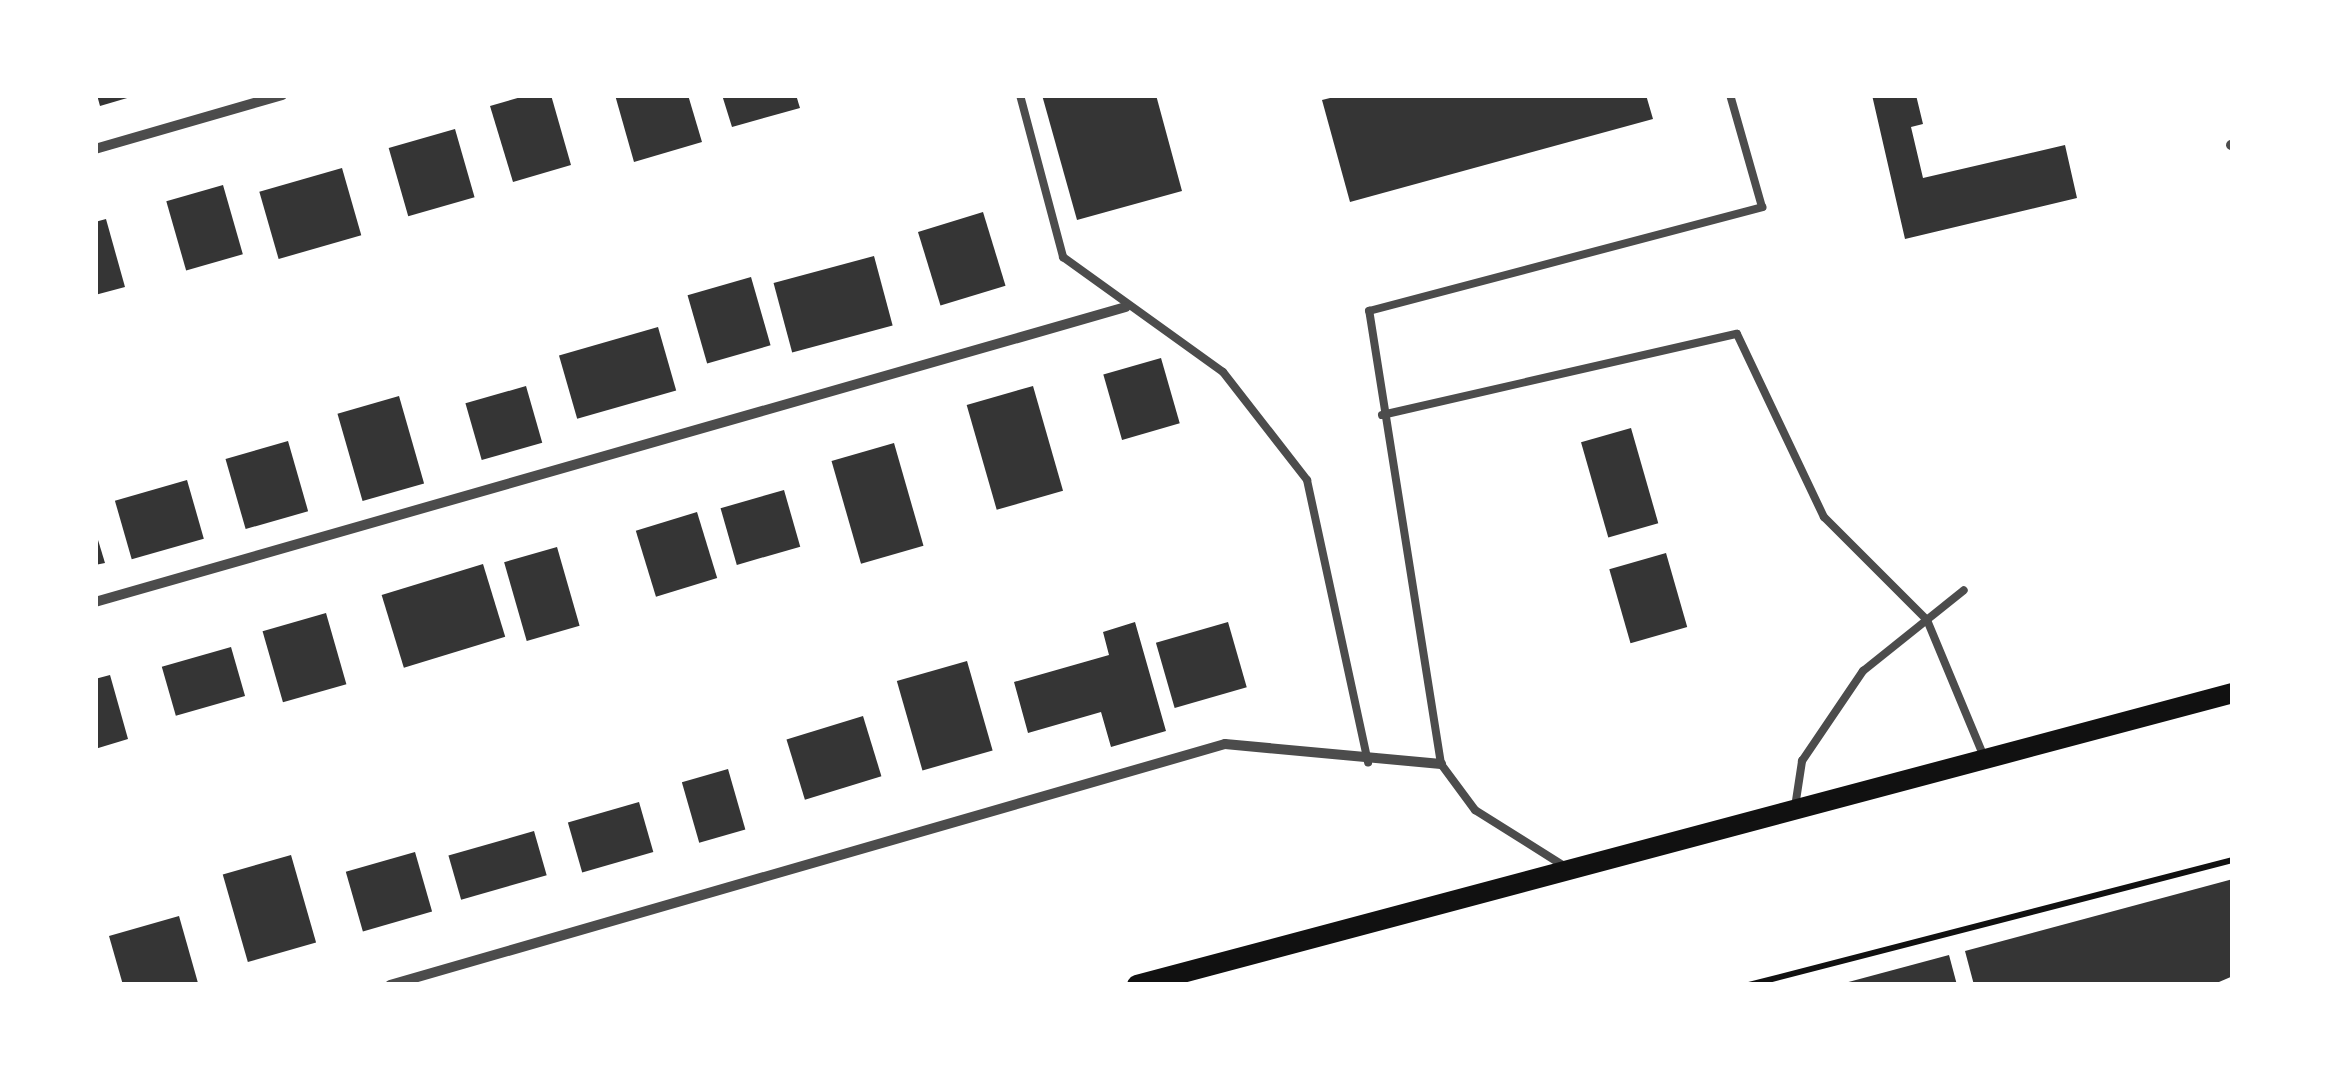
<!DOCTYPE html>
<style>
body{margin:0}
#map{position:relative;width:2328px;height:1080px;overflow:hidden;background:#fff;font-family:"Sofia Sans Condensed",sans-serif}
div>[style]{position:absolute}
.building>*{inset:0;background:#353535;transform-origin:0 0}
.path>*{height:6px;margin:-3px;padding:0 3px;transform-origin:3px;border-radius:3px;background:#111}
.service>*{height:8px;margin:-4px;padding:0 4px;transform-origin:4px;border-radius:4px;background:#4c4c4c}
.minor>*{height:10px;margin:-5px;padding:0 5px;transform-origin:5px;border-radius:5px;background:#4c4c4c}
.secondary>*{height:20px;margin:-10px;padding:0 10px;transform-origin:10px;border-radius:10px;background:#111}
span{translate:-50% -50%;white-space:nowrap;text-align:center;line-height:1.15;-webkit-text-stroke:9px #fff;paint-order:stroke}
.frame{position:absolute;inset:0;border:98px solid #fff;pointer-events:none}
</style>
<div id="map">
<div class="building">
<i style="clip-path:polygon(97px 95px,134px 95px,134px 96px,100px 106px)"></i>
<i style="clip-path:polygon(528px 95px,551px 95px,571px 165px,513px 182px,490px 106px)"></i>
<i style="clip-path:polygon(615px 95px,688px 95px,702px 142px,634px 162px)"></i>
<i style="clip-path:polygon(722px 95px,796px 95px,800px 108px,732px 127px)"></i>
<i style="clip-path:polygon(1042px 95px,1156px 95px,1182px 191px,1077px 220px)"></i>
<i style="clip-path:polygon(1342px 95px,1646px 95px,1653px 119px,1350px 202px,1322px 100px)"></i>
<i style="clip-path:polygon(1872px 95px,1916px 95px,1923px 124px,1911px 127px,1923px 178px,2065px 145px,2077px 198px,1905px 239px)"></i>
<i style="left:455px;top:129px;width:71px;height:69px;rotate:74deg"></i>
<i style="left:342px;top:168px;width:70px;height:86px;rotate:74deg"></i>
<i style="left:223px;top:185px;width:72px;height:59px;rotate:74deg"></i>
<i style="left:983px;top:212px;width:77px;height:68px;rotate:73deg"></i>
<i style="clip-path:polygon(106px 219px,125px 287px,95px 295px,95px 222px)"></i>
<i style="left:874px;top:256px;width:72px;height:104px;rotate:75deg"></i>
<i style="left:751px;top:277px;width:71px;height:66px;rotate:74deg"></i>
<i style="left:658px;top:327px;width:66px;height:103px;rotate:74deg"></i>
<i style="left:1161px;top:358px;width:68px;height:60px;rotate:74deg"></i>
<i style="left:526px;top:386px;width:59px;height:63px;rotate:74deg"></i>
<i style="left:1033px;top:386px;width:109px;height:69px;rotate:74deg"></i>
<i style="left:399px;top:396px;width:91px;height:64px;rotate:74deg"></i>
<i style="left:1631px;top:428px;width:99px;height:52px;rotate:74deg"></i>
<i style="left:288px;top:441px;width:73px;height:65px;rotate:74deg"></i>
<i style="left:894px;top:443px;width:107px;height:65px;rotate:74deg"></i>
<i style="left:187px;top:480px;width:61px;height:75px;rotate:74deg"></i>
<i style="left:784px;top:490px;width:59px;height:66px;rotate:74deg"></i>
<i style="left:697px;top:512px;width:69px;height:64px;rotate:73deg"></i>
<i style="clip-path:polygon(95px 530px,105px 563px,95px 565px)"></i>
<i style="left:557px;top:547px;width:82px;height:55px;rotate:74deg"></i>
<i style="left:1666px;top:553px;width:77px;height:59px;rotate:74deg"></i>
<i style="left:483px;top:564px;width:76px;height:106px;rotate:73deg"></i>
<i style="left:326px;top:613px;width:74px;height:66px;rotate:74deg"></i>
<i style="clip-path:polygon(1135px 622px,1166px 731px,1111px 747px,1101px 712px,1028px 733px,1014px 682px,1109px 655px,1103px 632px)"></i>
<i style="left:1228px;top:622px;width:68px;height:75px;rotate:74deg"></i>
<i style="left:231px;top:647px;width:51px;height:72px;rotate:74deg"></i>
<i style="left:967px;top:661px;width:93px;height:73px;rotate:74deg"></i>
<i style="clip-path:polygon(110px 675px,128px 739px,95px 749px,95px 679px)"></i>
<i style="left:863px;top:716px;width:63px;height:80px;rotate:73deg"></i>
<i style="left:728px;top:769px;width:63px;height:48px;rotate:74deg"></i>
<i style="left:639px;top:802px;width:52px;height:74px;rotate:74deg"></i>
<i style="left:534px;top:831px;width:46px;height:89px;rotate:74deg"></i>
<i style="left:415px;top:852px;width:62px;height:72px;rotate:74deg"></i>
<i style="left:291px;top:855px;width:91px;height:71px;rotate:74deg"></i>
<i style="clip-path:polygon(2233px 879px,2233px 976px,2212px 985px,1974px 985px,1965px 951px)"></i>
<i style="clip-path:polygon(179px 916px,198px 983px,123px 985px,109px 936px)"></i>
<i style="clip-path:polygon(1949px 955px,1957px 985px,1842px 985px,1841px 984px)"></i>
</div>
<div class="path">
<i style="left:1749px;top:985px;width:500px;rotate:-14.5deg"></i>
</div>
<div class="service">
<i style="left:1020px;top:95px;width:168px;rotate:75.1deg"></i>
<i style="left:1063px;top:257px;width:197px;rotate:35.7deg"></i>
<i style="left:1223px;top:372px;width:137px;rotate:52.1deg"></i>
<i style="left:1307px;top:480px;width:289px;rotate:77.8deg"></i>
<i style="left:1382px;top:415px;width:364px;rotate:-12.9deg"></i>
<i style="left:1737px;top:334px;width:203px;rotate:64.6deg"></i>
<i style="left:1824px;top:517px;width:146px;rotate:45deg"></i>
<i style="left:1927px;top:620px;width:148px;rotate:67.4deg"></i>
<i style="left:1795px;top:807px;width:47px;rotate:-81.3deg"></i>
<i style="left:1802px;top:761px;width:109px;rotate:-55.9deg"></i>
<i style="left:1863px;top:671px;width:129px;rotate:-38.7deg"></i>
<i style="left:1564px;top:866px;width:105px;rotate:-147.8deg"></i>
<i style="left:1475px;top:810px;width:57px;rotate:-126.5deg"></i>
<i style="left:1441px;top:764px;width:459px;rotate:-99deg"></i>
<i style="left:1369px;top:311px;width:407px;rotate:-14.8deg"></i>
<i style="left:1762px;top:207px;width:116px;rotate:-105.9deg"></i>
</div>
<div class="minor">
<i style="left:2231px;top:145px;width:2px;rotate:-27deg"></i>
<i style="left:95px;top:149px;width:195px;rotate:-16.1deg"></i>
<i style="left:95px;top:602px;width:1072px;rotate:-15.97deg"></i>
<i style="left:390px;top:985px;width:869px;rotate:-16.1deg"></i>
<i style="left:1225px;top:744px;width:217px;rotate:5.3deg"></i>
</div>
<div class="secondary">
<i style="left:1137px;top:985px;width:1134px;rotate:-14.92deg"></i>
</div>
<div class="frame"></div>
</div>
